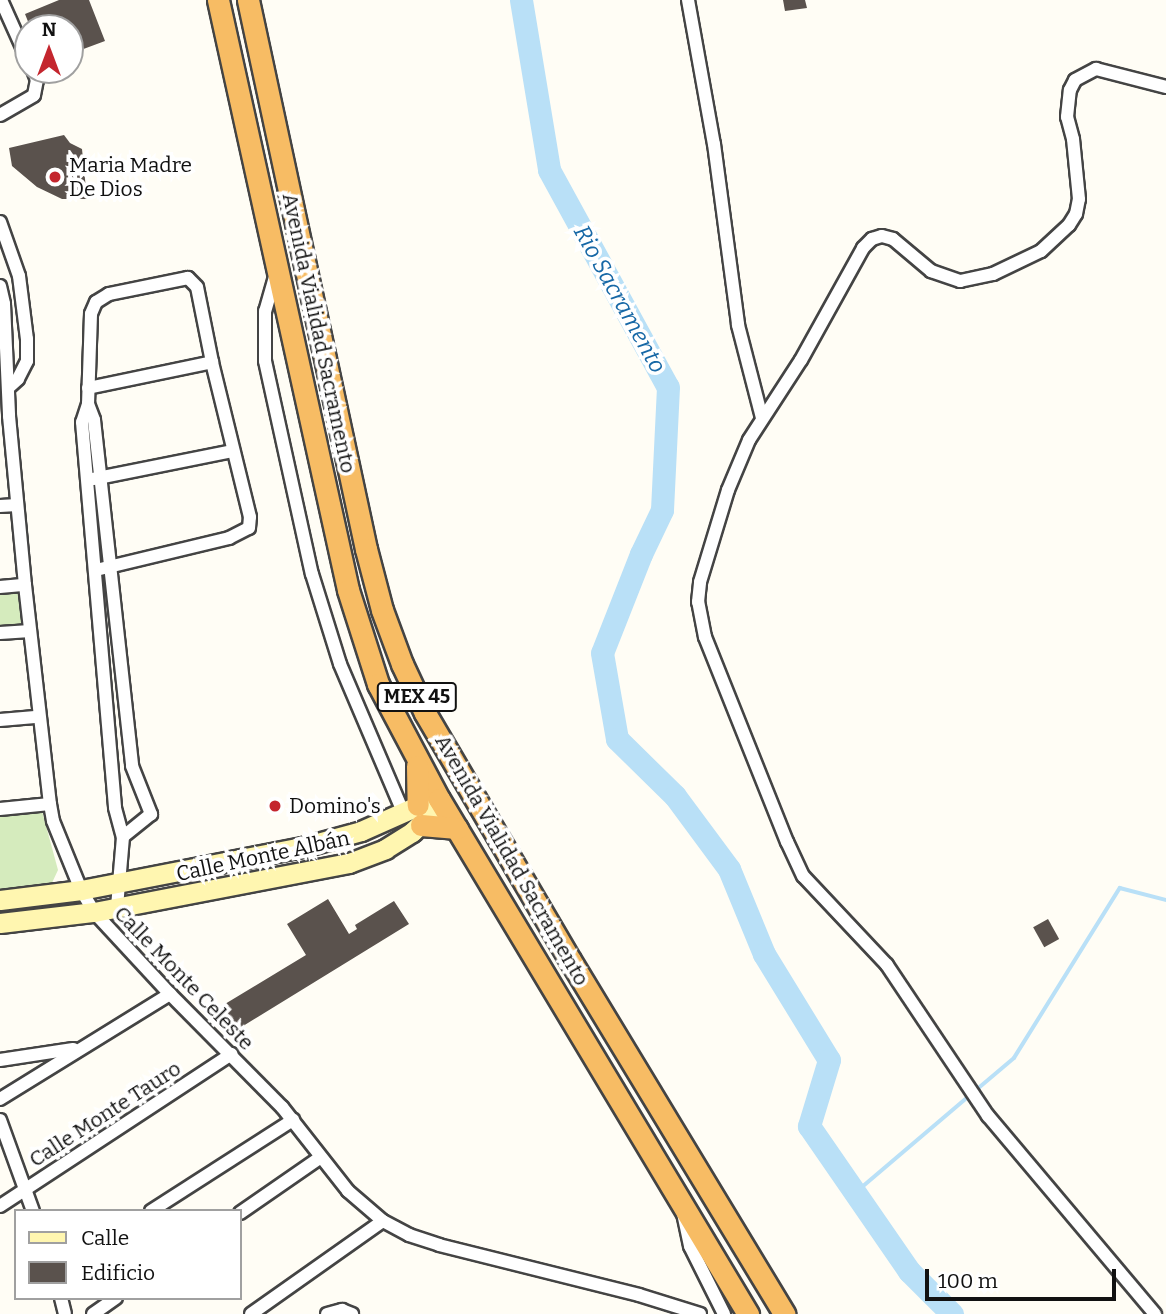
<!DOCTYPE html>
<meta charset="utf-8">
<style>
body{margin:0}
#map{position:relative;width:1166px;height:1314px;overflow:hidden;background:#fffdf5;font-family:Bitter,serif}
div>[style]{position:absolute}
.green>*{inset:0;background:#d5ebbd}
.stream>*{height:3.5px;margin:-1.75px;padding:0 1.75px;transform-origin:1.75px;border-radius:1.75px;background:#b9e0f7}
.river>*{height:23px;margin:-11.5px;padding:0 11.5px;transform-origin:11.5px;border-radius:11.5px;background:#b9e0f7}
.building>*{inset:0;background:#5a524d;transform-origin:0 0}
.roads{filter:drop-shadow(2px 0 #444) drop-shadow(-2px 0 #444) drop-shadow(0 2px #444) drop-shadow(0 -2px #444)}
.minor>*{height:12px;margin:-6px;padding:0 6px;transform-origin:6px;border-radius:6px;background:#fff}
.secondary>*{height:19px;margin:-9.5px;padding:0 9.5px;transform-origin:9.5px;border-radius:9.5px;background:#fff6b0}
.trunk>*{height:21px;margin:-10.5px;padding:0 10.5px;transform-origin:10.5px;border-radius:10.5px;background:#f7bc64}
.dots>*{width:19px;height:19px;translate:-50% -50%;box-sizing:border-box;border:4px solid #fff;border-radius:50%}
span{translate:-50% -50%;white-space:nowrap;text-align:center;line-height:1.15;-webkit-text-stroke:7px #fff;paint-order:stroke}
.shield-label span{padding:2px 5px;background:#fff;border:2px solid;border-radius:5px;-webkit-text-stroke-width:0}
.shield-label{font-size:19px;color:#111;font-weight:700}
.poi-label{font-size:21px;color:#111}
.left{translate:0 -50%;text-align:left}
.street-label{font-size:21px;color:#111}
.water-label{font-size:23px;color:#1768a6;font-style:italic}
.legend{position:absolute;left:14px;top:1209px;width:228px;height:91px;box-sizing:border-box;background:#fff;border:2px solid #a0a0a0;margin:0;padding:9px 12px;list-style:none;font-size:21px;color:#111}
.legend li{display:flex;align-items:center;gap:14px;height:35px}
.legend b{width:35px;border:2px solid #a0a0a0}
.north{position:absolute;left:14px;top:14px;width:70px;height:70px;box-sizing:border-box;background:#fff;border:2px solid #a0a0a0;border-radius:50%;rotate:0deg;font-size:19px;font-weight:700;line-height:28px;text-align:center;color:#111}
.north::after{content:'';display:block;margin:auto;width:24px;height:32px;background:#c4262e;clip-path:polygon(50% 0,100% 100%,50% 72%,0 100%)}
.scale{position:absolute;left:925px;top:1269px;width:191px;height:32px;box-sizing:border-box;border:4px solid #111;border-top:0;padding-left:9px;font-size:21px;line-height:24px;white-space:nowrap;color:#111;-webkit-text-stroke:5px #fff;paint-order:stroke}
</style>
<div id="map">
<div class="green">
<i style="clip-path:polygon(22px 585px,27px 629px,0 630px,0 587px)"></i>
<i style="clip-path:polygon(42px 811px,58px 870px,51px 885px,0 890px,0 815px)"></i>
</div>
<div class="stream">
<i style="left:975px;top:1091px;width:51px;rotate:-40.2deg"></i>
<i style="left:1014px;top:1058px;width:200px;rotate:-58.1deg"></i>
<i style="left:1120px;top:888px;width:48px;rotate:14.6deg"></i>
<i style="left:855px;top:1193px;width:150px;rotate:-40.4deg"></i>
</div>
<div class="river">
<i style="left:521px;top:0;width:172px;rotate:80.6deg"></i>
<i style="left:549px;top:170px;width:247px;rotate:61.3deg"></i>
<i style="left:668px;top:387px;width:123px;rotate:92.8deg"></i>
<i style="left:662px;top:510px;width:49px;rotate:115.5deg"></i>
<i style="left:641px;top:554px;width:106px;rotate:111.5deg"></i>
<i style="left:602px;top:653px;width:87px;rotate:80.1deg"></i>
<i style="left:617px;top:739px;width:81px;rotate:44.5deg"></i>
<i style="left:675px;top:796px;width:91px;rotate:53.5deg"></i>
<i style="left:729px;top:869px;width:92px;rotate:67.6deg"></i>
<i style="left:764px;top:954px;width:124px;rotate:58.5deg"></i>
<i style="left:829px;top:1060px;width:69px;rotate:106.9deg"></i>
<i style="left:809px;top:1126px;width:176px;rotate:55.4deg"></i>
<i style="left:909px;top:1271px;width:61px;rotate:45deg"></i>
</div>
<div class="building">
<i style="clip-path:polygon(59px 0,89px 0,105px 41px,70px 54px,70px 28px,28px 28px,28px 38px,23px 27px,29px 24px,25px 14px)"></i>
<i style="clip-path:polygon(783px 0,805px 0,807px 8px,785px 11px)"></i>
<i style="clip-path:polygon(64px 135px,70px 143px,82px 149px,87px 199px,62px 199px,37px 187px,12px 166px,9px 148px)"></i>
<i style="clip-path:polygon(328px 899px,349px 934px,357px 929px,355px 925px,394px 901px,409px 924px,235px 1031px,220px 1007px,306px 955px,287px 924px)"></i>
<i style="left:1048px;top:919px;width:23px;height:17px;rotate:61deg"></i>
</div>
<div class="roads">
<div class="minor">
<i style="left:1px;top:0;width:66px;rotate:65.8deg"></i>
<i style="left:688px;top:0;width:146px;rotate:79.8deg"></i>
<i style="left:714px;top:144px;width:183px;rotate:82.4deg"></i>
<i style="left:738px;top:325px;width:96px;rotate:75.5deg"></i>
<i style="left:0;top:115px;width:39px;rotate:-30deg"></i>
<i style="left:34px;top:95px;width:15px;rotate:-79deg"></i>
<i style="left:37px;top:80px;width:11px;rotate:-112deg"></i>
<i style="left:0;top:222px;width:57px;rotate:70.6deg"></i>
<i style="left:19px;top:276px;width:64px;rotate:82.8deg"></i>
<i style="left:27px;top:339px;width:22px;rotate:90deg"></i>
<i style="left:27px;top:361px;width:20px;rotate:117deg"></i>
<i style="left:18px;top:379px;width:13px;rotate:138deg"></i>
<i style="left:275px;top:277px;width:35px;rotate:106deg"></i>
<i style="left:265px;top:311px;width:50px;rotate:90deg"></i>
<i style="left:265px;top:361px;width:218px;rotate:77.6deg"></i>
<i style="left:312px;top:574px;width:94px;rotate:72.7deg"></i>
<i style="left:340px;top:664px;width:161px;rotate:66.9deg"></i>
<i style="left:0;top:286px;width:18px;rotate:77deg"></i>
<i style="left:4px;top:304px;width:112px;rotate:87.4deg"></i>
<i style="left:9px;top:416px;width:170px;rotate:84.6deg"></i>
<i style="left:25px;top:585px;width:220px;rotate:83.5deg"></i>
<i style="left:50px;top:804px;width:17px;rotate:80deg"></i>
<i style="left:53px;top:821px;width:74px;rotate:67.9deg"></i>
<i style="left:81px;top:890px;width:26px;rotate:59deg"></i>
<i style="left:94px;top:912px;width:112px;rotate:47.2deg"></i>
<i style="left:170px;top:994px;width:159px;rotate:45.3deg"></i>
<i style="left:282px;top:1107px;width:107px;rotate:51.8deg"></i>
<i style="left:348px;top:1191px;width:46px;rotate:40.6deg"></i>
<i style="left:383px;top:1221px;width:30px;rotate:28deg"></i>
<i style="left:409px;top:1235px;width:32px;rotate:18deg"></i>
<i style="left:439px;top:1245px;width:206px;rotate:14deg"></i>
<i style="left:639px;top:1295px;width:64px;rotate:17.3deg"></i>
<i style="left:88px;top:388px;width:127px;rotate:-11.8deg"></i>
<i style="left:88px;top:404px;width:17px;rotate:69deg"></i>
<i style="left:94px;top:420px;width:348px;rotate:83.7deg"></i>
<i style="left:132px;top:766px;width:52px;rotate:68.4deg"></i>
<i style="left:151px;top:814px;width:36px;rotate:141deg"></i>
<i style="left:93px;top:479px;width:143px;rotate:-11.3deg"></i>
<i style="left:0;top:506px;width:17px;rotate:-3deg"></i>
<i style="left:96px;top:570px;width:137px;rotate:-13.5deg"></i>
<i style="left:229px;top:538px;width:22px;rotate:-27deg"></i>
<i style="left:249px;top:528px;width:11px;rotate:-85deg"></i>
<i style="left:250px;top:517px;width:160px;rotate:-103.8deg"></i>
<i style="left:212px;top:362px;width:76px;rotate:-101.3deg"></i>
<i style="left:197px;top:287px;width:13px;rotate:-135deg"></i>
<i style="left:188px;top:278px;width:81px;rotate:168.6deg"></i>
<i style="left:109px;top:294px;width:15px;rotate:148deg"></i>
<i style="left:96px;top:302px;width:13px;rotate:113deg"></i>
<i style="left:91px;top:314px;width:90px;rotate:91.9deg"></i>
<i style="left:88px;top:404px;width:19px;rotate:108deg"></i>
<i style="left:82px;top:422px;width:387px;rotate:85.1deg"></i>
<i style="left:115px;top:808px;width:30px;rotate:75deg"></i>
<i style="left:123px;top:837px;width:70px;rotate:94.9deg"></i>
<i style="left:0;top:587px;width:25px;rotate:-5deg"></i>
<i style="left:0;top:633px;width:30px;rotate:-4deg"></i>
<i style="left:0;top:720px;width:38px;rotate:-5deg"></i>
<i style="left:0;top:809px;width:50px;rotate:-5.7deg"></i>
<i style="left:0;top:1060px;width:74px;rotate:-8.6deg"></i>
<i style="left:0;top:1099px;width:200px;rotate:-31.7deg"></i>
<i style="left:0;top:1120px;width:97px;rotate:70.1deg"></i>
<i style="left:0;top:1206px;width:277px;rotate:-33.3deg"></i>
<i style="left:151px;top:1211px;width:169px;rotate:-32.7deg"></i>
<i style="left:240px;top:1213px;width:98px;rotate:-34.7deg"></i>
<i style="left:683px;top:1213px;width:34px;rotate:78deg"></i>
<i style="left:690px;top:1246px;width:76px;rotate:63.4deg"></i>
<i style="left:61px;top:1298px;width:16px;rotate:76deg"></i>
<i style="left:93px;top:1314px;width:28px;rotate:-35deg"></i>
<i style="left:251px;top:1314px;width:161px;rotate:-35.2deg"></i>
<i style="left:327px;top:1314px;width:16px;rotate:-15deg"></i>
<i style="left:342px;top:1310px;width:11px;rotate:22deg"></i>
<i style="left:1155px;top:1314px;width:259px;rotate:-130.1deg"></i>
<i style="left:988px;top:1116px;width:182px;rotate:-123.8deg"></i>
<i style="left:887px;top:965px;width:122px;rotate:-133.3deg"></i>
<i style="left:803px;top:876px;width:38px;rotate:-115deg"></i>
<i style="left:787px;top:842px;width:221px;rotate:-111.8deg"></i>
<i style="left:705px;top:637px;width:36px;rotate:-101deg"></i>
<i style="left:698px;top:602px;width:20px;rotate:-84deg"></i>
<i style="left:700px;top:582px;width:96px;rotate:-73.1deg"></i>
<i style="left:728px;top:490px;width:54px;rotate:-67.2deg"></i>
<i style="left:749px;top:440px;width:95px;rotate:-57deg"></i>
<i style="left:801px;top:360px;width:128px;rotate:-61deg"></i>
<i style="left:863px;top:248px;width:13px;rotate:-45deg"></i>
<i style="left:872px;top:239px;width:10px;rotate:-17deg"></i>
<i style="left:882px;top:236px;width:11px;rotate:15deg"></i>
<i style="left:893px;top:239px;width:50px;rotate:40.1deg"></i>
<i style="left:931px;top:271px;width:31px;rotate:19deg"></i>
<i style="left:960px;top:281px;width:34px;rotate:-12deg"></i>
<i style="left:993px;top:274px;width:53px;rotate:-25.6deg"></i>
<i style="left:1041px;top:251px;width:38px;rotate:-43deg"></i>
<i style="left:1069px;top:225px;width:13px;rotate:-58deg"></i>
<i style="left:1076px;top:214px;width:15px;rotate:-79deg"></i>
<i style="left:1079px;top:199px;width:60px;rotate:-95.7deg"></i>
<i style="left:1073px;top:139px;width:23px;rotate:-105deg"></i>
<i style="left:1067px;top:117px;width:27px;rotate:-84deg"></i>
<i style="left:1070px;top:90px;width:11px;rotate:-63deg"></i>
<i style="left:1075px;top:80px;width:24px;rotate:-28deg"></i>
<i style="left:1096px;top:69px;width:72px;rotate:14.4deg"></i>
</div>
<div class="secondary">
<i style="left:0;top:900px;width:82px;rotate:-7deg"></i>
<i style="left:81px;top:890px;width:226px;rotate:-11deg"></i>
<i style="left:303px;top:847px;width:60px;rotate:-15.4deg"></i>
<i style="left:361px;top:831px;width:77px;rotate:-23.9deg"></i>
<i style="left:0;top:923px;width:95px;rotate:-6.7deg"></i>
<i style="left:94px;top:912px;width:260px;rotate:-10.9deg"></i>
<i style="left:349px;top:863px;width:39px;rotate:-21deg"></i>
<i style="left:385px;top:849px;width:32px;rotate:-32deg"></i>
<i style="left:412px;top:832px;width:19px;rotate:-43deg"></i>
<i style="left:426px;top:819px;width:24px;rotate:-57deg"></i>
</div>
<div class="trunk">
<i style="left:218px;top:0;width:604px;rotate:77.57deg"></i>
<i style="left:348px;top:590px;width:99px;rotate:72.3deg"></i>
<i style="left:378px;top:684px;width:130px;rotate:62.1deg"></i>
<i style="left:439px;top:799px;width:601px;rotate:59.04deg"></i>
<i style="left:248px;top:0;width:562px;rotate:77.87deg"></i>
<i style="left:366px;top:549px;width:63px;rotate:75.3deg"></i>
<i style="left:382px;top:610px;width:58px;rotate:69.7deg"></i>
<i style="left:402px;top:664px;width:54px;rotate:64.9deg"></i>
<i style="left:425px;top:713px;width:286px;rotate:59.6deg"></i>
<i style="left:570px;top:960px;width:414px;rotate:58.8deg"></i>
<i style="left:417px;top:766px;width:39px;rotate:89deg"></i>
<i style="left:421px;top:825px;width:36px;rotate:5deg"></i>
</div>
</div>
<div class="dots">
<i style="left:55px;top:177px;background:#c4262e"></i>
<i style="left:275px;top:806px;background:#c4262e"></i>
</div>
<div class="shield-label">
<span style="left:417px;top:697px">MEX 45</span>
</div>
<div class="poi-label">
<span class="left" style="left:69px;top:177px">Maria Madre<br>De Dios</span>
<span class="left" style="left:289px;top:806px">Domino's</span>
</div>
<div class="street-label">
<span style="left:319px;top:333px;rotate:78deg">Avenida Vialidad Sacramento</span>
<span style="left:263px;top:856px;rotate:-12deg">Calle Monte Albán</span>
<span style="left:512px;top:860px;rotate:60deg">Avenida Vialidad Sacramento</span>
<span style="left:184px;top:978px;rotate:46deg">Calle Monte Celeste</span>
<span style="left:105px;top:1114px;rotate:-33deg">Calle Monte Tauro</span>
</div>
<div class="water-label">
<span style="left:620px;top:299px;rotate:61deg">Rio Sacramento</span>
</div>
<ul class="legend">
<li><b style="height:9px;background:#fff6b0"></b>Calle</li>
<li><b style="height:19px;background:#5a524d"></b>Edificio</li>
</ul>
<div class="north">N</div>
<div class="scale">100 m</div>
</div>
